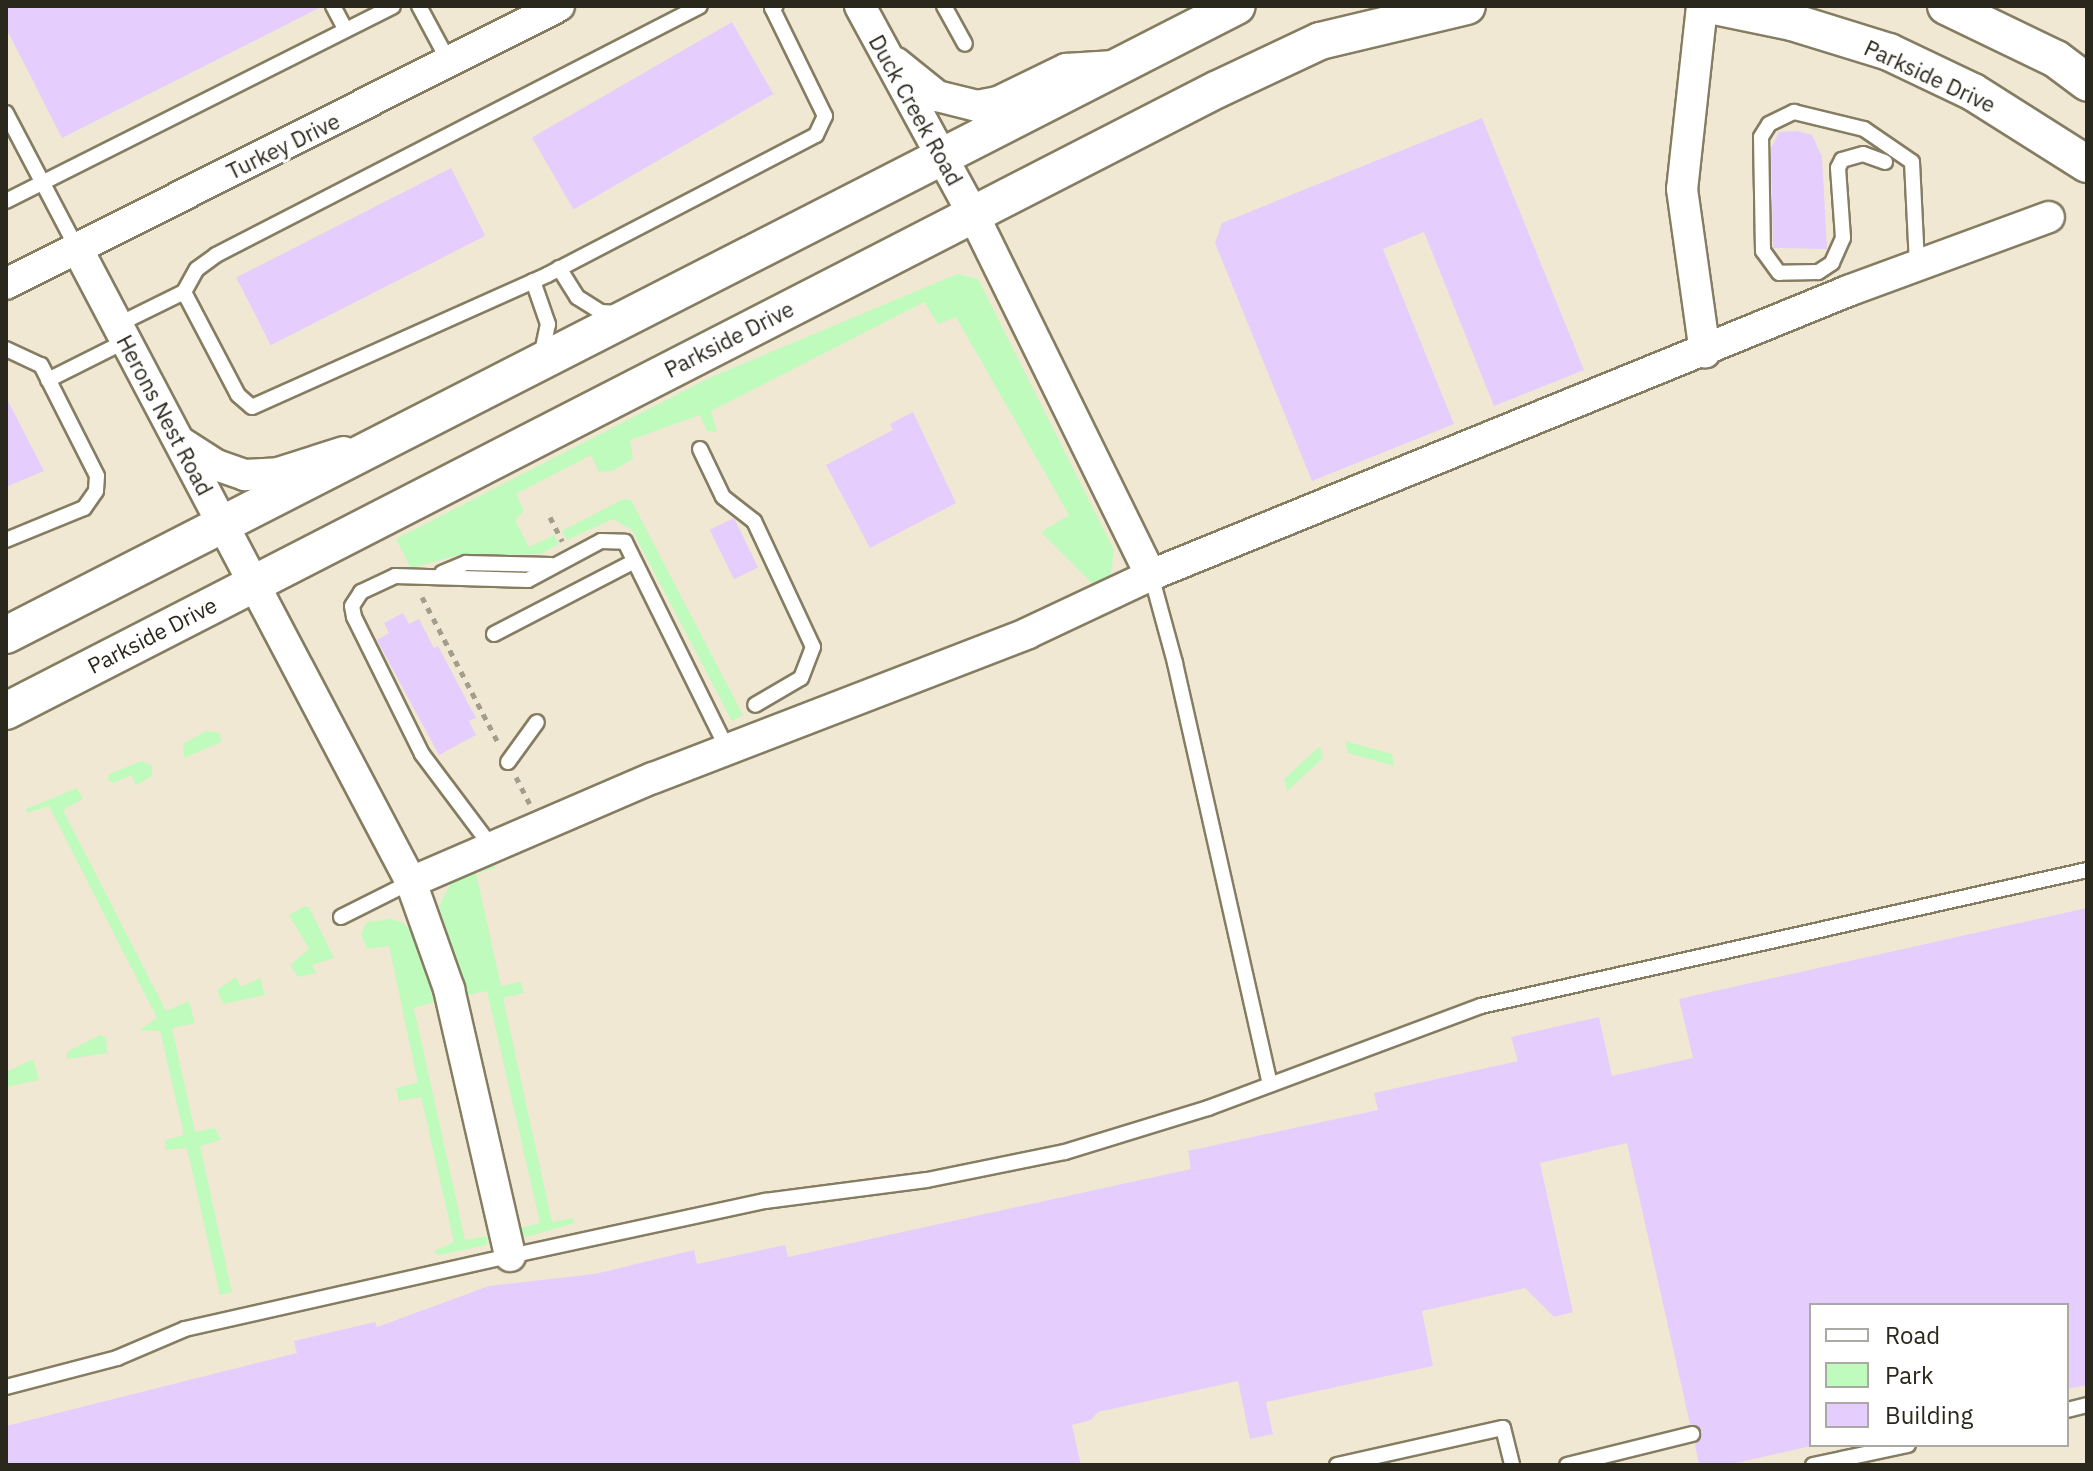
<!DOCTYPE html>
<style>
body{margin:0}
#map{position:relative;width:2093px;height:1471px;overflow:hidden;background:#fdf7df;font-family:"IBM Plex Sans",sans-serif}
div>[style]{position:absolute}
.commercial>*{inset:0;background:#f1e8d3}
.green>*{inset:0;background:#bffbbc}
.building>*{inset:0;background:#e5cdfe;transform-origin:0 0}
.path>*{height:5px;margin-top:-2.5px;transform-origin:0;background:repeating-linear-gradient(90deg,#a39e8b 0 6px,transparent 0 12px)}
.roads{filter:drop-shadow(2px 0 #857d62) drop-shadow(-2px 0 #857d62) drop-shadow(0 2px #857d62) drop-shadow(0 -2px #857d62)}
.service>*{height:14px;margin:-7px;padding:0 7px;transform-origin:7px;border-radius:7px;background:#fff}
.minor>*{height:30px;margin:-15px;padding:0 15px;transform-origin:15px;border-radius:15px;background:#fff}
.tertiary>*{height:36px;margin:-18px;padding:0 18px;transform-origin:18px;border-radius:18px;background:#fff}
span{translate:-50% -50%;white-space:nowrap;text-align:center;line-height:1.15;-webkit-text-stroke:6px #fff;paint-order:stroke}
.street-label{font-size:22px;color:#2a271c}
.frame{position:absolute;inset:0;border:8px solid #2a271c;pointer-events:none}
.legend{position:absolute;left:1809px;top:1303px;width:260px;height:144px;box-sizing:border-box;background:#fff;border:2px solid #aaa9a4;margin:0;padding:10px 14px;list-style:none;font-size:24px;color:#2a271c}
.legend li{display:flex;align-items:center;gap:16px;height:40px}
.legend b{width:40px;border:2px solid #aaa9a4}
</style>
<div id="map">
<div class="commercial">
<i style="clip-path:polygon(evenodd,6px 6px,2087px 6px,2087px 1465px,6px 1465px,6px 6px,1811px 1305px,2067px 1305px,2067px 1445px,1811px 1445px,1811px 1305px)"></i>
</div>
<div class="green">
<i style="clip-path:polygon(957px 274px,978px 279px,1114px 550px,1111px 574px,1096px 587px,1041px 532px,1069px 515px,956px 317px,938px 324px,924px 302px,711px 411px,717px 432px,707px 431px,700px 415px,630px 440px,633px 459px,612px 471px,599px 472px,591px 455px,516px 494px,524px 511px,515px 520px,529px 547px,554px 535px,559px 544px,541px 554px,455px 556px,411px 568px,396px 539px,709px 378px)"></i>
<i style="clip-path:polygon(623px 499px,631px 500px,743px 715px,732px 721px,632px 530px,613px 519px,567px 540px,562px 531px)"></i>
<i style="clip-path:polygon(206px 731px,220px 733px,221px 742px,184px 758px,183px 744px)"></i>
<i style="clip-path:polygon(1345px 741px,1392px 754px,1394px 766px,1348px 753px)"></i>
<i style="clip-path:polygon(1320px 746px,1323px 758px,1287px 791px,1284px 779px)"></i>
<i style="clip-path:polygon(142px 761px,152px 766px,152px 776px,136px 785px,131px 775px,114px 783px,108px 780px,109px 774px)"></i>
<i style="clip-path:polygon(77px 788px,83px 799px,63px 810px,166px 1011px,189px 1001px,195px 1023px,172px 1028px,195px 1132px,215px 1128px,221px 1140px,200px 1146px,232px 1292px,220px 1295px,187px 1148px,165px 1150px,165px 1140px,184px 1135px,160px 1031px,139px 1030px,157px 1018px,49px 806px,27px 813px,26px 809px)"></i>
<i style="clip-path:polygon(492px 863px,496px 868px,476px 873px,501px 986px,521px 982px,524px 993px,503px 998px,552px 1222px,573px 1218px,575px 1223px,526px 1237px,521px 1236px,521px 1228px,540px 1223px,487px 991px,467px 995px,439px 906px,453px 879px)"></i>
<i style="clip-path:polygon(303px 907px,309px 907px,334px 958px,312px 965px,316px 973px,298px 977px,290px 965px,309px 949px,289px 915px)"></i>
<i style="clip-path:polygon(392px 919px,405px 924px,415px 938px,434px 1002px,414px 1008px,465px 1240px,487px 1236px,487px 1245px,439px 1255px,434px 1251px,454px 1242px,421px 1097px,399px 1101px,396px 1088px,418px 1083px,389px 946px,367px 949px,361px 934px,367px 922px)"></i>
<i style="clip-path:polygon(236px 977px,241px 987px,260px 978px,265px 995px,223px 1004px,217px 990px)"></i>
<i style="clip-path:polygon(100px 1035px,106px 1037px,107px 1053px,67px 1059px,67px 1052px)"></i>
<i style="clip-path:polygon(33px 1059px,39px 1080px,6px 1087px,6px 1072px)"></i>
</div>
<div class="building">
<i style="clip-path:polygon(6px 6px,323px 6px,62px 138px,6px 28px)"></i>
<i style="left:732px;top:22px;width:83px;height:231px;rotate:60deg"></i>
<i style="clip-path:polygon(1482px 118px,1584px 370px,1494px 406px,1424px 232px,1383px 249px,1454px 424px,1312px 481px,1215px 243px,1222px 223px)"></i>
<i style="clip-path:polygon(1797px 131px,1812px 135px,1822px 157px,1827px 249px,1773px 248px,1771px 148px,1779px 132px)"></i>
<i style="left:451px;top:168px;width:76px;height:241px;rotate:63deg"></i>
<i style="clip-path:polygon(6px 397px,44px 471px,6px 487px)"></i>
<i style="clip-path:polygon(913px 412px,956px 503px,870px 548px,826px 465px,893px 430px,890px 424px)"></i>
<i style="left:734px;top:518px;width:55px;height:27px;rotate:64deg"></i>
<i style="clip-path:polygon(403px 613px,409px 624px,419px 619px,434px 648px,438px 646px,476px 718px,469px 721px,476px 735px,439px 755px,377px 640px,389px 633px,384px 623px)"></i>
<i style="clip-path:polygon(2087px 908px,2087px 1385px,2067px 1389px,2067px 1305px,1811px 1305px,1811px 1446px,1727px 1465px,1699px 1465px,1695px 1444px,1702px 1432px,1690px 1424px,1627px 1143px,1540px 1163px,1573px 1312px,1554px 1317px,1525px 1288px,1422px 1311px,1433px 1366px,1266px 1402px,1273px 1434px,1250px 1439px,1238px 1381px,1098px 1412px,1091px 1420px,1072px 1425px,1081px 1465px,6px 1465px,6px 1426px,297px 1353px,294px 1341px,375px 1322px,377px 1327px,489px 1286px,595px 1274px,694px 1250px,697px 1264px,785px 1245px,788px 1257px,1191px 1169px,1188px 1151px,1378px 1110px,1374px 1093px,1518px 1061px,1511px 1037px,1599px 1017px,1612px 1076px,1693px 1058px,1679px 999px)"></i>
</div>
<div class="path">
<i style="left:550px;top:517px;width:27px;rotate:63deg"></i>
<i style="left:422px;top:597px;width:166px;rotate:62.4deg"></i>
<i style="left:516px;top:777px;width:30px;rotate:63deg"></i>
</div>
<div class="roads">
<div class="service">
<i style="left:333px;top:6px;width:24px;rotate:62deg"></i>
<i style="left:419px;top:6px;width:64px;rotate:61.8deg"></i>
<i style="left:944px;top:6px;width:43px;rotate:61.1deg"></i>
<i style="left:6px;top:113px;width:153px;rotate:62.3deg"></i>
<i style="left:1885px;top:162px;width:23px;rotate:-160deg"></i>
<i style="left:1863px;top:154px;width:22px;rotate:164deg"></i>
<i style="left:1842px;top:160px;width:9px;rotate:117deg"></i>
<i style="left:1838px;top:168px;width:70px;rotate:85.9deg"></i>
<i style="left:1843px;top:238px;width:27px;rotate:114deg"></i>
<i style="left:1832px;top:263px;width:17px;rotate:147deg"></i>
<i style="left:1818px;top:272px;width:39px;rotate:179deg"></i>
<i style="left:1779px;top:273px;width:27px;rotate:-126deg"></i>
<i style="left:1763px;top:251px;width:114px;rotate:-91deg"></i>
<i style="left:1761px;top:137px;width:15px;rotate:-58deg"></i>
<i style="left:1769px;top:124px;width:28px;rotate:-26deg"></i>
<i style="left:1794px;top:112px;width:72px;rotate:13.7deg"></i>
<i style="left:1864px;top:129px;width:58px;rotate:34.5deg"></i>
<i style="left:1912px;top:162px;width:104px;rotate:87.2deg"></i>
<i style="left:6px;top:201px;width:433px;rotate:-26.7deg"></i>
<i style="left:559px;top:268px;width:34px;rotate:58deg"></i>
<i style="left:577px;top:297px;width:28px;rotate:32deg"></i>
<i style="left:601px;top:312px;width:17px;rotate:3deg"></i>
<i style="left:533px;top:281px;width:46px;rotate:70.8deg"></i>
<i style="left:548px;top:324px;width:33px;rotate:102deg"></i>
<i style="left:184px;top:292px;width:26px;rotate:-61deg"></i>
<i style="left:197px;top:269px;width:24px;rotate:-36deg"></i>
<i style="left:216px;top:255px;width:544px;rotate:-27.22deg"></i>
<i style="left:117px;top:325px;width:75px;rotate:-26.2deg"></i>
<i style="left:184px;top:292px;width:116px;rotate:62.3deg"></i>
<i style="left:238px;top:395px;width:18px;rotate:41deg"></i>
<i style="left:252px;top:407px;width:323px;rotate:-24.1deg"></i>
<i style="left:547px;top:275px;width:303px;rotate:-27.5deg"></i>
<i style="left:816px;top:135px;width:21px;rotate:-65deg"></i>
<i style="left:825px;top:116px;width:120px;rotate:-116.1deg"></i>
<i style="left:772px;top:8px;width:4px;rotate:-27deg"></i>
<i style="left:6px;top:349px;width:38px;rotate:25deg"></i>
<i style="left:41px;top:365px;width:124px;rotate:63.2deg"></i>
<i style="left:97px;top:476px;width:15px;rotate:94deg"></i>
<i style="left:96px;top:491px;width:21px;rotate:125deg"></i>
<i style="left:84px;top:508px;width:84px;rotate:157.7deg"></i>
<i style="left:48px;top:380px;width:87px;rotate:-26.6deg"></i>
<i style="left:700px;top:449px;width:53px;rotate:64.4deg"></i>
<i style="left:723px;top:497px;width:39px;rotate:38deg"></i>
<i style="left:754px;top:521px;width:139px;rotate:64.9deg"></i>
<i style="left:813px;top:647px;width:33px;rotate:111deg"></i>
<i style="left:801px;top:678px;width:53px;rotate:149.6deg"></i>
<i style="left:442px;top:573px;width:26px;rotate:-23deg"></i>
<i style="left:466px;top:563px;width:85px;rotate:1.3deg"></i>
<i style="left:1151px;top:575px;width:91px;rotate:74.7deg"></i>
<i style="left:1175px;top:663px;width:432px;rotate:77.3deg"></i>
<i style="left:494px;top:634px;width:154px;rotate:-27.4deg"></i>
<i style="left:508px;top:762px;width:49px;rotate:-54.1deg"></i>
<i style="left:491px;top:846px;width:115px;rotate:-126.9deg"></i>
<i style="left:422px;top:754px;width:153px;rotate:-116.4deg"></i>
<i style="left:354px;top:617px;width:11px;rotate:-100deg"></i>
<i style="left:352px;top:606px;width:17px;rotate:-57deg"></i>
<i style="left:361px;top:592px;width:38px;rotate:-25deg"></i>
<i style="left:395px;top:576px;width:133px;rotate:1.7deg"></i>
<i style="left:528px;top:580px;width:83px;rotate:-28.1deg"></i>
<i style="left:601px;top:541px;width:24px;rotate:2deg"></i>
<i style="left:625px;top:542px;width:232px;rotate:63.7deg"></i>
<i style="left:341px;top:917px;width:78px;rotate:-26.6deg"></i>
<i style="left:6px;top:1387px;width:115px;rotate:-14.6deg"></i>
<i style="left:117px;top:1358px;width:74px;rotate:-23.1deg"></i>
<i style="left:185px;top:1329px;width:333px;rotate:-12.7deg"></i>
<i style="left:510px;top:1256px;width:261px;rotate:-12.2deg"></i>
<i style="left:765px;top:1201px;width:163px;rotate:-7.4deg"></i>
<i style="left:927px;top:1180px;width:141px;rotate:-11.5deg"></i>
<i style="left:1065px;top:1152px;width:150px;rotate:-17.1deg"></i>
<i style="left:1208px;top:1108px;width:291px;rotate:-20.5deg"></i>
<i style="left:1481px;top:1006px;width:621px;rotate:-12.65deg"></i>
<i style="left:2067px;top:1410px;width:21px;rotate:-14deg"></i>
<i style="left:1337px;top:1465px;width:170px;rotate:-12.6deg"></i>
<i style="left:1503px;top:1428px;width:38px;rotate:76deg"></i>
<i style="left:1567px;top:1465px;width:129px;rotate:-13.9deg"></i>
<i style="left:1813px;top:1465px;width:97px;rotate:-11.9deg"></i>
</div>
<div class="minor">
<i style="left:860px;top:6px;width:237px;rotate:61.5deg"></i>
<i style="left:973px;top:214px;width:402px;rotate:63.8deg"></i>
<i style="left:1702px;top:6px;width:184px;rotate:96.2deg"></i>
<i style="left:1682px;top:189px;width:165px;rotate:82deg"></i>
<i style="left:896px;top:63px;width:53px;rotate:38.8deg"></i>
<i style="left:937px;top:96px;width:41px;rotate:14deg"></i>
<i style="left:977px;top:106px;width:21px;rotate:-11deg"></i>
<i style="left:998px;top:102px;width:76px;rotate:-25.9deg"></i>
<i style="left:1066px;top:69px;width:48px;rotate:-3.6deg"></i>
<i style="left:77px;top:248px;width:717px;rotate:62.22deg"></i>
<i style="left:411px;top:882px;width:114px;rotate:70.4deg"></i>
<i style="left:449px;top:989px;width:274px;rotate:77.1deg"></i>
<i style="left:6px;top:284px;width:619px;rotate:-26.69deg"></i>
<i style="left:180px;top:442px;width:43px;rotate:32.6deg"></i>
<i style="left:216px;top:465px;width:31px;rotate:19deg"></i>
<i style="left:245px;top:475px;width:33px;rotate:-3deg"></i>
<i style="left:278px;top:473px;width:69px;rotate:-17.7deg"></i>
<i style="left:411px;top:882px;width:263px;rotate:-23.3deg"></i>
<i style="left:653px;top:778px;width:402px;rotate:-21.1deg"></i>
<i style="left:1028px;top:633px;width:136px;rotate:-25.2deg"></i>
<i style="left:1151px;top:575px;width:753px;rotate:-22.17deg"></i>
<i style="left:1848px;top:291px;width:214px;rotate:-20.2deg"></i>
</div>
<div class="tertiary">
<i style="left:1715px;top:6px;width:79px;rotate:11.7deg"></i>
<i style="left:1792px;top:22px;width:102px;rotate:17.2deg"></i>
<i style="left:1889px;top:52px;width:93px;rotate:25.5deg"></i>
<i style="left:1973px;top:92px;width:135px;rotate:32.3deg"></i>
<i style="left:1946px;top:6px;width:122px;rotate:25.7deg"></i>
<i style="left:2056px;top:59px;width:39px;rotate:37deg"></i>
<i style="left:6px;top:635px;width:1382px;rotate:-27.07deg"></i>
<i style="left:6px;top:711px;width:1362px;rotate:-27.17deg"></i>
<i style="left:1218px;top:89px;width:113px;rotate:-25.2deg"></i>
<i style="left:1320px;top:41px;width:151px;rotate:-13.4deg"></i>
</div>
</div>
<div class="street-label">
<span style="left:1930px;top:76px;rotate:25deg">Parkside Drive</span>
<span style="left:916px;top:110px;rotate:61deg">Duck Creek Road</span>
<span style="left:283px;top:146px;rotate:-26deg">Turkey Drive</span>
<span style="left:729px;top:339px;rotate:-27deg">Parkside Drive</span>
<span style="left:165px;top:415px;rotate:62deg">Herons Nest Road</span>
<span style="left:152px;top:635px;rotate:-27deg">Parkside Drive</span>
</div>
<div class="frame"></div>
<ul class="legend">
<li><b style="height:10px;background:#fff"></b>Road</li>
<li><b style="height:22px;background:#bffbbc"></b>Park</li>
<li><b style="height:22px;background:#e5cdfe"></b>Building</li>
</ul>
</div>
